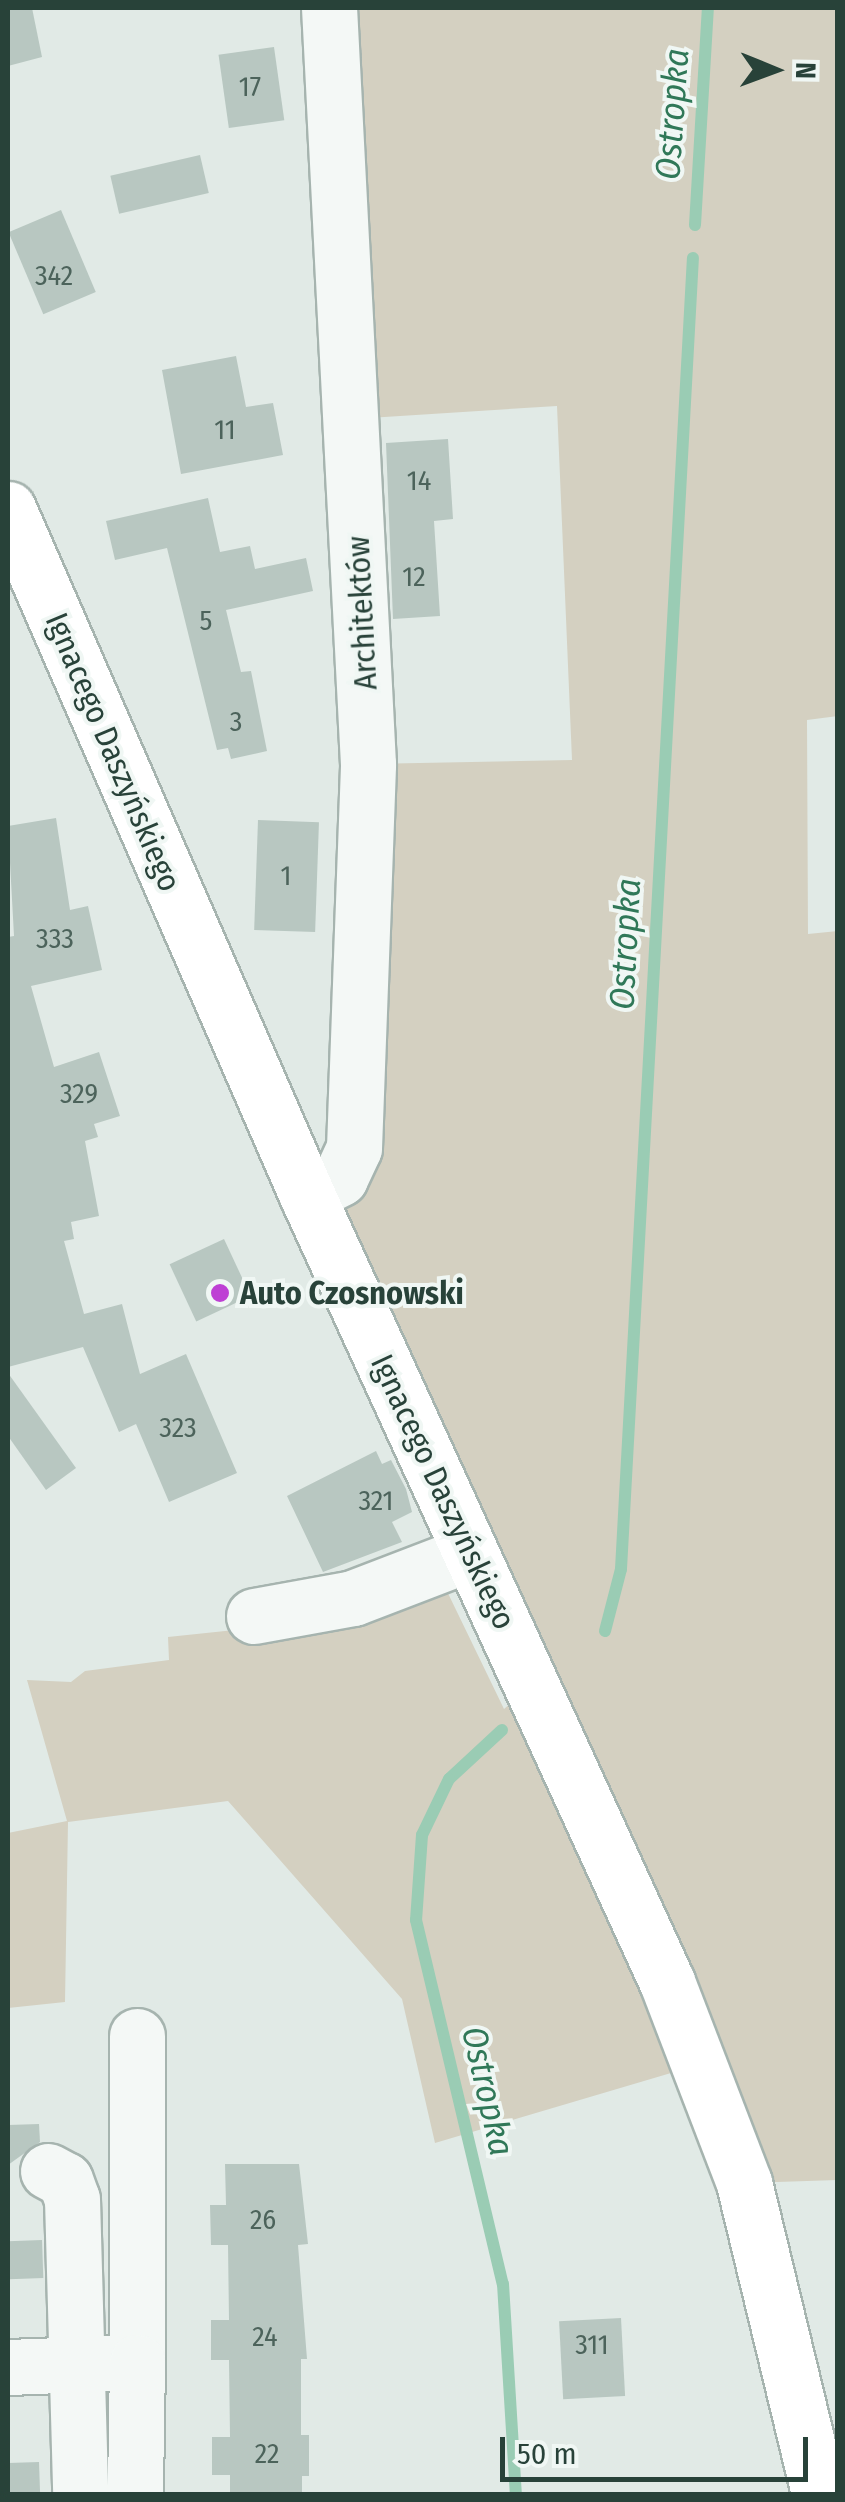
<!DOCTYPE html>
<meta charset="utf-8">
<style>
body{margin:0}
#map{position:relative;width:845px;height:2502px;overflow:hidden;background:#e1eae6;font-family:"Fira Sans Condensed",sans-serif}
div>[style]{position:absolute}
.green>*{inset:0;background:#d4d0c1}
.stream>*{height:12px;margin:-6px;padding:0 6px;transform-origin:6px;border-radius:6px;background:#9accb4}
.building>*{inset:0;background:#b8c7c1;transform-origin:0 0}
.roads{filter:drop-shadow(2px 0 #a6b4af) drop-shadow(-2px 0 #a6b4af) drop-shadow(0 2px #a6b4af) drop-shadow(0 -2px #a6b4af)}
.minor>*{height:55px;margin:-27.5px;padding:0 27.5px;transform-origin:27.5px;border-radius:27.5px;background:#f4f8f6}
.major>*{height:55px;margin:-27.5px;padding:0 27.5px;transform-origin:27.5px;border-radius:27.5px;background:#fff}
.dots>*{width:28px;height:28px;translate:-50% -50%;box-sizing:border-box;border:5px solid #f0f7f4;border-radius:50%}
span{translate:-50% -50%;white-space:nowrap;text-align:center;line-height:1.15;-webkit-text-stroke:8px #f0f7f4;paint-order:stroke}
.number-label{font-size:28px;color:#4c635b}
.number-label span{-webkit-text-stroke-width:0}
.street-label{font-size:32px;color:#284239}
.poi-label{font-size:32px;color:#284239;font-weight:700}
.left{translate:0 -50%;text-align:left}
.water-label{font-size:35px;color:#307858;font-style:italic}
.frame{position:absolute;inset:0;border:10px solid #284239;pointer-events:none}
.north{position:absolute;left:725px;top:20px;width:100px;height:100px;-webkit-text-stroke:8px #f0f7f4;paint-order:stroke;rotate:91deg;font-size:28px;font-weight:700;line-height:40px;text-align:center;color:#284239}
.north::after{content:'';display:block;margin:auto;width:35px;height:45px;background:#284239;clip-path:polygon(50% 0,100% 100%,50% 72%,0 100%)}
.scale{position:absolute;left:500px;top:2437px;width:308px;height:45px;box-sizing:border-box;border:5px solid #284239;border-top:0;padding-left:12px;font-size:30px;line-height:35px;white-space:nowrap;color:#284239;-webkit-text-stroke:8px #f0f7f4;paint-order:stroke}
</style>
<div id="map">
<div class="green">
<i style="clip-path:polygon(329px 8px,837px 8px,838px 716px,807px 720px,808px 934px,838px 931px,837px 2180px,744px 2183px,698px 2065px,435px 2143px,402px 1999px,228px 1801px,68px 1822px,65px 2002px,8px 2008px,8px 1833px,67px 1821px,27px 1680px,71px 1682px,85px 1671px,169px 1660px,168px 1637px,302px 1623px,443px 1583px,504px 1709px,531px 1685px,331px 1184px,368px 764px,572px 760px,557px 406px,353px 419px)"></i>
</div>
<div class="stream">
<i style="left:695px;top:225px;width:217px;rotate:-86.6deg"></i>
<i style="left:605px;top:1631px;width:64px;rotate:-75.5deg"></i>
<i style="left:621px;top:1569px;width:1313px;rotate:-86.86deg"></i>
<i style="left:502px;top:1730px;width:72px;rotate:137.2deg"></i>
<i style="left:449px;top:1779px;width:62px;rotate:115.7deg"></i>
<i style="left:422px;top:1835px;width:85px;rotate:94deg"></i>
<i style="left:416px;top:1920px;width:374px;rotate:76.6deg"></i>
<i style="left:503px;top:2284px;width:210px;rotate:86.5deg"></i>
</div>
<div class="building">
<i style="clip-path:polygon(8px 8px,32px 8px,42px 57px,8px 66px)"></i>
<i style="left:274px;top:47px;width:74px;height:56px;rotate:82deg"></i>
<i style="left:200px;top:155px;width:39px;height:92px;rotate:77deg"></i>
<i style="left:61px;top:210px;width:89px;height:57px;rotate:67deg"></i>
<i style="clip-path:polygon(236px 356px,246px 407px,273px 403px,283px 455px,181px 474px,162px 370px)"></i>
<i style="clip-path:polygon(448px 439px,453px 519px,434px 521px,440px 616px,393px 619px,386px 443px)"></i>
<i style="clip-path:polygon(208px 498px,220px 552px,250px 546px,255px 569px,306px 558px,313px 591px,226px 610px,241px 672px,251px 671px,267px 751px,231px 759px,228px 748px,217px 750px,167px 548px,115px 560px,106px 521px)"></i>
<i style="clip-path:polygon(56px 818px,70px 910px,88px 906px,102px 970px,31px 986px,54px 1067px,99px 1052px,120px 1116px,94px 1124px,98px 1137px,85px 1141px,99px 1216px,71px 1222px,74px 1239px,64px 1241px,84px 1314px,122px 1304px,140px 1374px,186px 1354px,237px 1473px,169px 1502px,136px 1424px,119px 1432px,83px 1347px,8px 1367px,8px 937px,14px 936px,8px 826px)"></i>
<i style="left:258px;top:820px;width:61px;height:110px;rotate:2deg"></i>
<i style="left:224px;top:1239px;width:63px;height:60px;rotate:65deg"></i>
<i style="clip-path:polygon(8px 1373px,76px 1468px,46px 1490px,8px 1436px)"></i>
<i style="clip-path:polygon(376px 1451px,382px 1464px,391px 1460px,406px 1489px,412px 1512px,392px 1522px,402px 1542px,323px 1572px,287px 1496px)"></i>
<i style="clip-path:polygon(39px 2124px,40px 2142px,8px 2165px,8px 2125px)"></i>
<i style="clip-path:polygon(225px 2164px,299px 2164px,308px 2244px,298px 2245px,307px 2359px,301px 2359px,301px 2435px,309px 2435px,309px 2476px,302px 2476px,302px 2494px,230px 2494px,230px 2475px,212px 2475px,212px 2437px,230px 2437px,229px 2360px,211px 2360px,211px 2320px,229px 2320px,228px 2245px,211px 2245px,210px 2205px,226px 2205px)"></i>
<i style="left:42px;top:2240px;width:38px;height:34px;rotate:88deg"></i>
<i style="left:621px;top:2318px;width:78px;height:62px;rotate:87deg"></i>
<i style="left:39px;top:2462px;width:32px;height:31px;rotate:88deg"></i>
</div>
<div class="roads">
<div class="minor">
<i style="left:307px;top:1195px;width:37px;rotate:-27deg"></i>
<i style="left:340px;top:1178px;width:33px;rotate:-65deg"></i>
<i style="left:354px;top:1148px;width:384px;rotate:-87.9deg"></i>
<i style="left:368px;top:764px;width:757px;rotate:-92.95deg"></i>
<i style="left:254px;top:1616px;width:101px;rotate:-10.3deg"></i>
<i style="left:353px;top:1598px;width:125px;rotate:-21deg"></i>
<i style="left:48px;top:2171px;width:19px;rotate:28deg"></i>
<i style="left:65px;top:2180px;width:20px;rotate:70deg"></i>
<i style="left:72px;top:2199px;width:295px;rotate:88.4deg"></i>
<i style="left:137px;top:2362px;width:326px;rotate:-90deg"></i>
<i style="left:8px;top:2367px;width:129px;rotate:-2.2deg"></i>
<i style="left:137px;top:2362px;width:132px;rotate:90.9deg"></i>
</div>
<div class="major">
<i style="left:8px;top:509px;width:748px;rotate:66.45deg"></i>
<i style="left:307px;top:1195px;width:865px;rotate:65.42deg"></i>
<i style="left:667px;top:1982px;width:215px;rotate:69deg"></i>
<i style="left:744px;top:2183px;width:320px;rotate:76.4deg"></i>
</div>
</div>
<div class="dots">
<i style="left:220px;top:1293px;background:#be40d4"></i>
</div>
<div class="number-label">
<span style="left:250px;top:87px">17</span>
<span style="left:54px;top:276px">342</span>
<span style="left:225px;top:430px">11</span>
<span style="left:419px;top:481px">14</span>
<span style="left:414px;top:577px">12</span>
<span style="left:206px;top:621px">5</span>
<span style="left:236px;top:722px">3</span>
<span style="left:286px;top:876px">1</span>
<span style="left:55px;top:939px">333</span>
<span style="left:79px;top:1094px">329</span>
<span style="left:178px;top:1428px">323</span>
<span style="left:376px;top:1501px">321</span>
<span style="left:263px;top:2220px">26</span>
<span style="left:265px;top:2337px">24</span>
<span style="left:592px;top:2345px">311</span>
<span style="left:267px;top:2454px">22</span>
</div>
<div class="street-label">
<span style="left:362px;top:613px;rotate:-93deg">Architektów</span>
<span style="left:113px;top:752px;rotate:67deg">Ignacego Daszyńskiego</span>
<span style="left:443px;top:1492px;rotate:65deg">Ignacego Daszyńskiego</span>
</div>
<div class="poi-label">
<span class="left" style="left:240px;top:1293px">Auto Czosnowski</span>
</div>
<div class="water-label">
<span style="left:672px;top:114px;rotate:-86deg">Ostropka</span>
<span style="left:625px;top:944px;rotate:-87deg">Ostropka</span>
<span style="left:488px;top:2091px;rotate:77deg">Ostropka</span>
</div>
<div class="frame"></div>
<div class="north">N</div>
<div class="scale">50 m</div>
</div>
